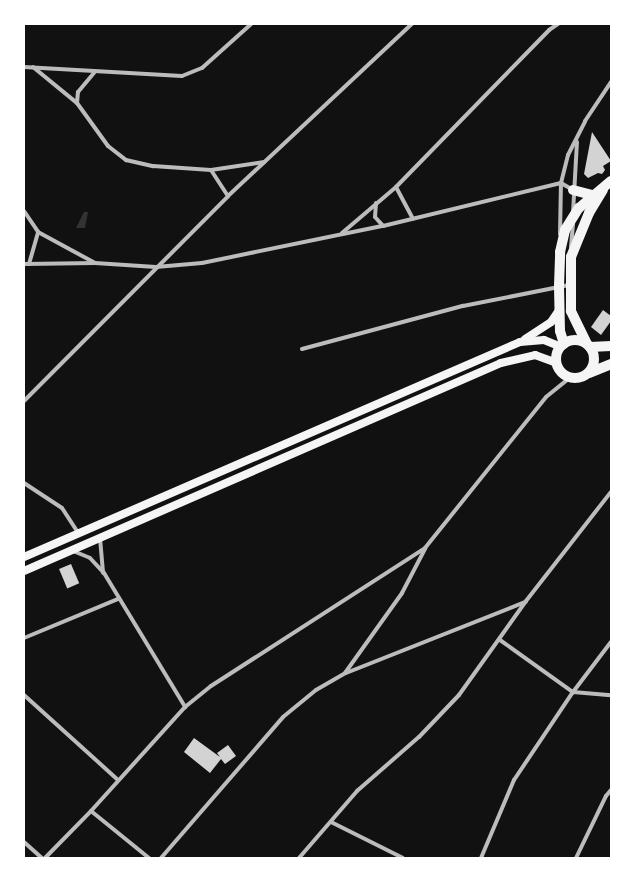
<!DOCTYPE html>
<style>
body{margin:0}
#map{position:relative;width:635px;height:882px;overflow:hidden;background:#111;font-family:"Golos Text",sans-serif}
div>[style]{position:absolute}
.water>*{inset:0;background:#333}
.building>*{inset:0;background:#d3d3d3;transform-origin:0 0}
.minor>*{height:4px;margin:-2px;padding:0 2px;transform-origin:2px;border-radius:2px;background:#bcbcbc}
.secondary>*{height:8px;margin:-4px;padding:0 4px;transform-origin:4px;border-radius:4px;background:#f5f5f5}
.primary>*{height:10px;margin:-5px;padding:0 5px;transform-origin:5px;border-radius:5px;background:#f5f5f5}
.primary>.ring{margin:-5px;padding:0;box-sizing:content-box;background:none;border:10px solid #f5f5f5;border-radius:50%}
span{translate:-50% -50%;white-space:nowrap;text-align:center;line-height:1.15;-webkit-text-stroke:4px #fff;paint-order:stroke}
.frame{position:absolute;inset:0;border:25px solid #fff;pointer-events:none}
</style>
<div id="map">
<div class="water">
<i style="clip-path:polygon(84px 212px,88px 212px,85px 228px,76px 228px)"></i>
</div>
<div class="building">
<i style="clip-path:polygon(592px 132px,611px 161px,603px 166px,605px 170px,602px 174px,598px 173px,588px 178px,584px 174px)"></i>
<i style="clip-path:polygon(603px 310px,611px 316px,611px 321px,601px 335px,591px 327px)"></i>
<i style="left:71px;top:564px;width:21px;height:13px;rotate:67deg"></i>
<i style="clip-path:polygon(194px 738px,220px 757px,217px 753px,228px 745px,236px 756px,225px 764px,221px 759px,210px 773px,184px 752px)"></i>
</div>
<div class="minor">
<i style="left:24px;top:67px;width:158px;rotate:3.3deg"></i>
<i style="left:182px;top:76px;width:22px;rotate:-22deg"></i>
<i style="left:202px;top:68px;width:66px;rotate:-41.9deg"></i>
<i style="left:33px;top:67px;width:57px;rotate:39.3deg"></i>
<i style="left:77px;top:103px;width:53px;rotate:54.2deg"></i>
<i style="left:108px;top:146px;width:23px;rotate:38deg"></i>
<i style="left:126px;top:160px;width:28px;rotate:13deg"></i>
<i style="left:153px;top:166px;width:58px;rotate:3.9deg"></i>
<i style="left:211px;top:170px;width:54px;rotate:-8.6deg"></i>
<i style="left:77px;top:103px;width:11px;rotate:-85deg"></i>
<i style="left:78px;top:92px;width:26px;rotate:-50deg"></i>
<i style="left:211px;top:170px;width:31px;rotate:57deg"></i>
<i style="left:396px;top:187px;width:36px;rotate:62deg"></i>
<i style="left:376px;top:203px;width:14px;rotate:94deg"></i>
<i style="left:375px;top:217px;width:12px;rotate:48deg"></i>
<i style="left:24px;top:211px;width:25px;rotate:56deg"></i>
<i style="left:38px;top:232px;width:65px;rotate:28.5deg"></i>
<i style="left:573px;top:213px;width:71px;rotate:-86.8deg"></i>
<i style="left:342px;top:233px;width:71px;rotate:-40.4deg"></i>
<i style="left:396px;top:187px;width:219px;rotate:-45.7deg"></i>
<i style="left:549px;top:30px;width:11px;rotate:-34deg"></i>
<i style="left:560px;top:234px;width:51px;rotate:-88.9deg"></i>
<i style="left:561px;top:183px;width:29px;rotate:-76deg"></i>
<i style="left:568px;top:155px;width:38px;rotate:-63deg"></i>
<i style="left:585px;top:121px;width:47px;rotate:-56.3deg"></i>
<i style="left:571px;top:247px;width:24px;rotate:-85deg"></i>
<i style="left:24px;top:264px;width:71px;rotate:-0.8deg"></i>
<i style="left:95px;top:263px;width:61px;rotate:3.8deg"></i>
<i style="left:156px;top:267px;width:46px;rotate:-5deg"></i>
<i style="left:202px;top:263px;width:185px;rotate:-11.6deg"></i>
<i style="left:383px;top:226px;width:183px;rotate:-13.6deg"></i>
<i style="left:561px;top:183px;width:14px;rotate:30deg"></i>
<i style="left:29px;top:264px;width:33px;rotate:-74deg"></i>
<i style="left:302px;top:349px;width:167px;rotate:-15deg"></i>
<i style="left:463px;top:306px;width:108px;rotate:-11.2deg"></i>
<i style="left:24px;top:401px;width:289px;rotate:-45.1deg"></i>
<i style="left:228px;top:196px;width:252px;rotate:-43.1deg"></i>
<i style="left:24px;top:483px;width:45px;rotate:33.3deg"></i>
<i style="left:62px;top:508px;width:31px;rotate:57deg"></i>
<i style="left:100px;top:538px;width:35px;rotate:85deg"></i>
<i style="left:73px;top:551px;width:18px;rotate:22deg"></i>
<i style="left:90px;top:558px;width:21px;rotate:47deg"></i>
<i style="left:104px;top:573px;width:157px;rotate:58.8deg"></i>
<i style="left:24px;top:638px;width:102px;rotate:-22.5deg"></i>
<i style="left:500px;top:640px;width:90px;rotate:35.5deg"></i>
<i style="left:573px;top:692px;width:38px;rotate:5deg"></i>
<i style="left:346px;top:673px;width:193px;rotate:-21.6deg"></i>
<i style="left:24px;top:695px;width:127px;rotate:42.1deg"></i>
<i style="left:91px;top:811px;width:75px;rotate:39deg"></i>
<i style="left:331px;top:822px;width:80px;rotate:26.6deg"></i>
<i style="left:24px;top:842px;width:24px;rotate:42deg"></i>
<i style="left:45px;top:858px;width:66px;rotate:-45.6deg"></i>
<i style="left:91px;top:811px;width:140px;rotate:-47.9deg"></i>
<i style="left:185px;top:707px;width:33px;rotate:-39deg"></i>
<i style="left:211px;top:686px;width:255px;rotate:-32.8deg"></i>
<i style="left:425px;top:548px;width:193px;rotate:-51.3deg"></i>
<i style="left:546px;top:397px;width:32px;rotate:-39deg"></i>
<i style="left:161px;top:858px;width:186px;rotate:-49.1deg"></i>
<i style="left:283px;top:717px;width:43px;rotate:-39.3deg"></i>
<i style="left:316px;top:690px;width:34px;rotate:-30deg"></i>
<i style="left:345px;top:673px;width:98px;rotate:-54.5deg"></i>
<i style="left:402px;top:593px;width:50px;rotate:-62.4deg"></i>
<i style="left:299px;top:858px;width:89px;rotate:-49.1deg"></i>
<i style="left:357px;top:791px;width:82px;rotate:-41.1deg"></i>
<i style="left:419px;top:737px;width:58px;rotate:-46.4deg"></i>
<i style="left:459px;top:695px;width:115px;rotate:-54.5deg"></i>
<i style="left:526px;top:601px;width:138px;rotate:-52.1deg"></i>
<i style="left:481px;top:858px;width:85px;rotate:-67.1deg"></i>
<i style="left:514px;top:780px;width:106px;rotate:-56.2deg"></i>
<i style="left:573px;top:692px;width:63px;rotate:-52.8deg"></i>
<i style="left:576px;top:858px;width:69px;rotate:-64.2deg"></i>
<i style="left:606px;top:796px;width:8px;rotate:-50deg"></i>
</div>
<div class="secondary">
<i style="left:525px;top:339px;width:31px;rotate:-33deg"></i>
<i style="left:551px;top:322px;width:14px;rotate:-56deg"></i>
<i style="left:24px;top:557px;width:541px;rotate:-23.44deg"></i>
<i style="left:520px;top:342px;width:24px;rotate:-5deg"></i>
<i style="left:544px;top:340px;width:18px;rotate:22deg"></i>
<i style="left:24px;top:571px;width:520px;rotate:-23.56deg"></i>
<i style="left:501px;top:363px;width:35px;rotate:-13deg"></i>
<i style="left:535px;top:355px;width:23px;rotate:20deg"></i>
</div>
<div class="primary">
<i style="left:573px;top:190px;width:20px;rotate:15deg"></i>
<i class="ring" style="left:556px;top:340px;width:28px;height:28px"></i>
<i style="left:564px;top:344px;width:14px;rotate:-107deg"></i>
<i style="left:560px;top:331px;width:45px;rotate:-91.3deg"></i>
<i style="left:559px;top:286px;width:34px;rotate:-88deg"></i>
<i style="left:560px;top:252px;width:23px;rotate:-77deg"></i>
<i style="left:565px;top:230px;width:26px;rotate:-58deg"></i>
<i style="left:579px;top:208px;width:42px;rotate:-40.2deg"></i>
<i style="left:587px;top:344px;width:37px;rotate:-116deg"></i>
<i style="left:571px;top:311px;width:54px;rotate:-90deg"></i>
<i style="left:571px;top:257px;width:48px;rotate:-67.8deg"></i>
<i style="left:589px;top:213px;width:27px;rotate:-59deg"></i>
<i style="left:590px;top:347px;width:21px;rotate:-3deg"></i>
<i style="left:589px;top:373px;width:24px;rotate:-22deg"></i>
</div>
<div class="frame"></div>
</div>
